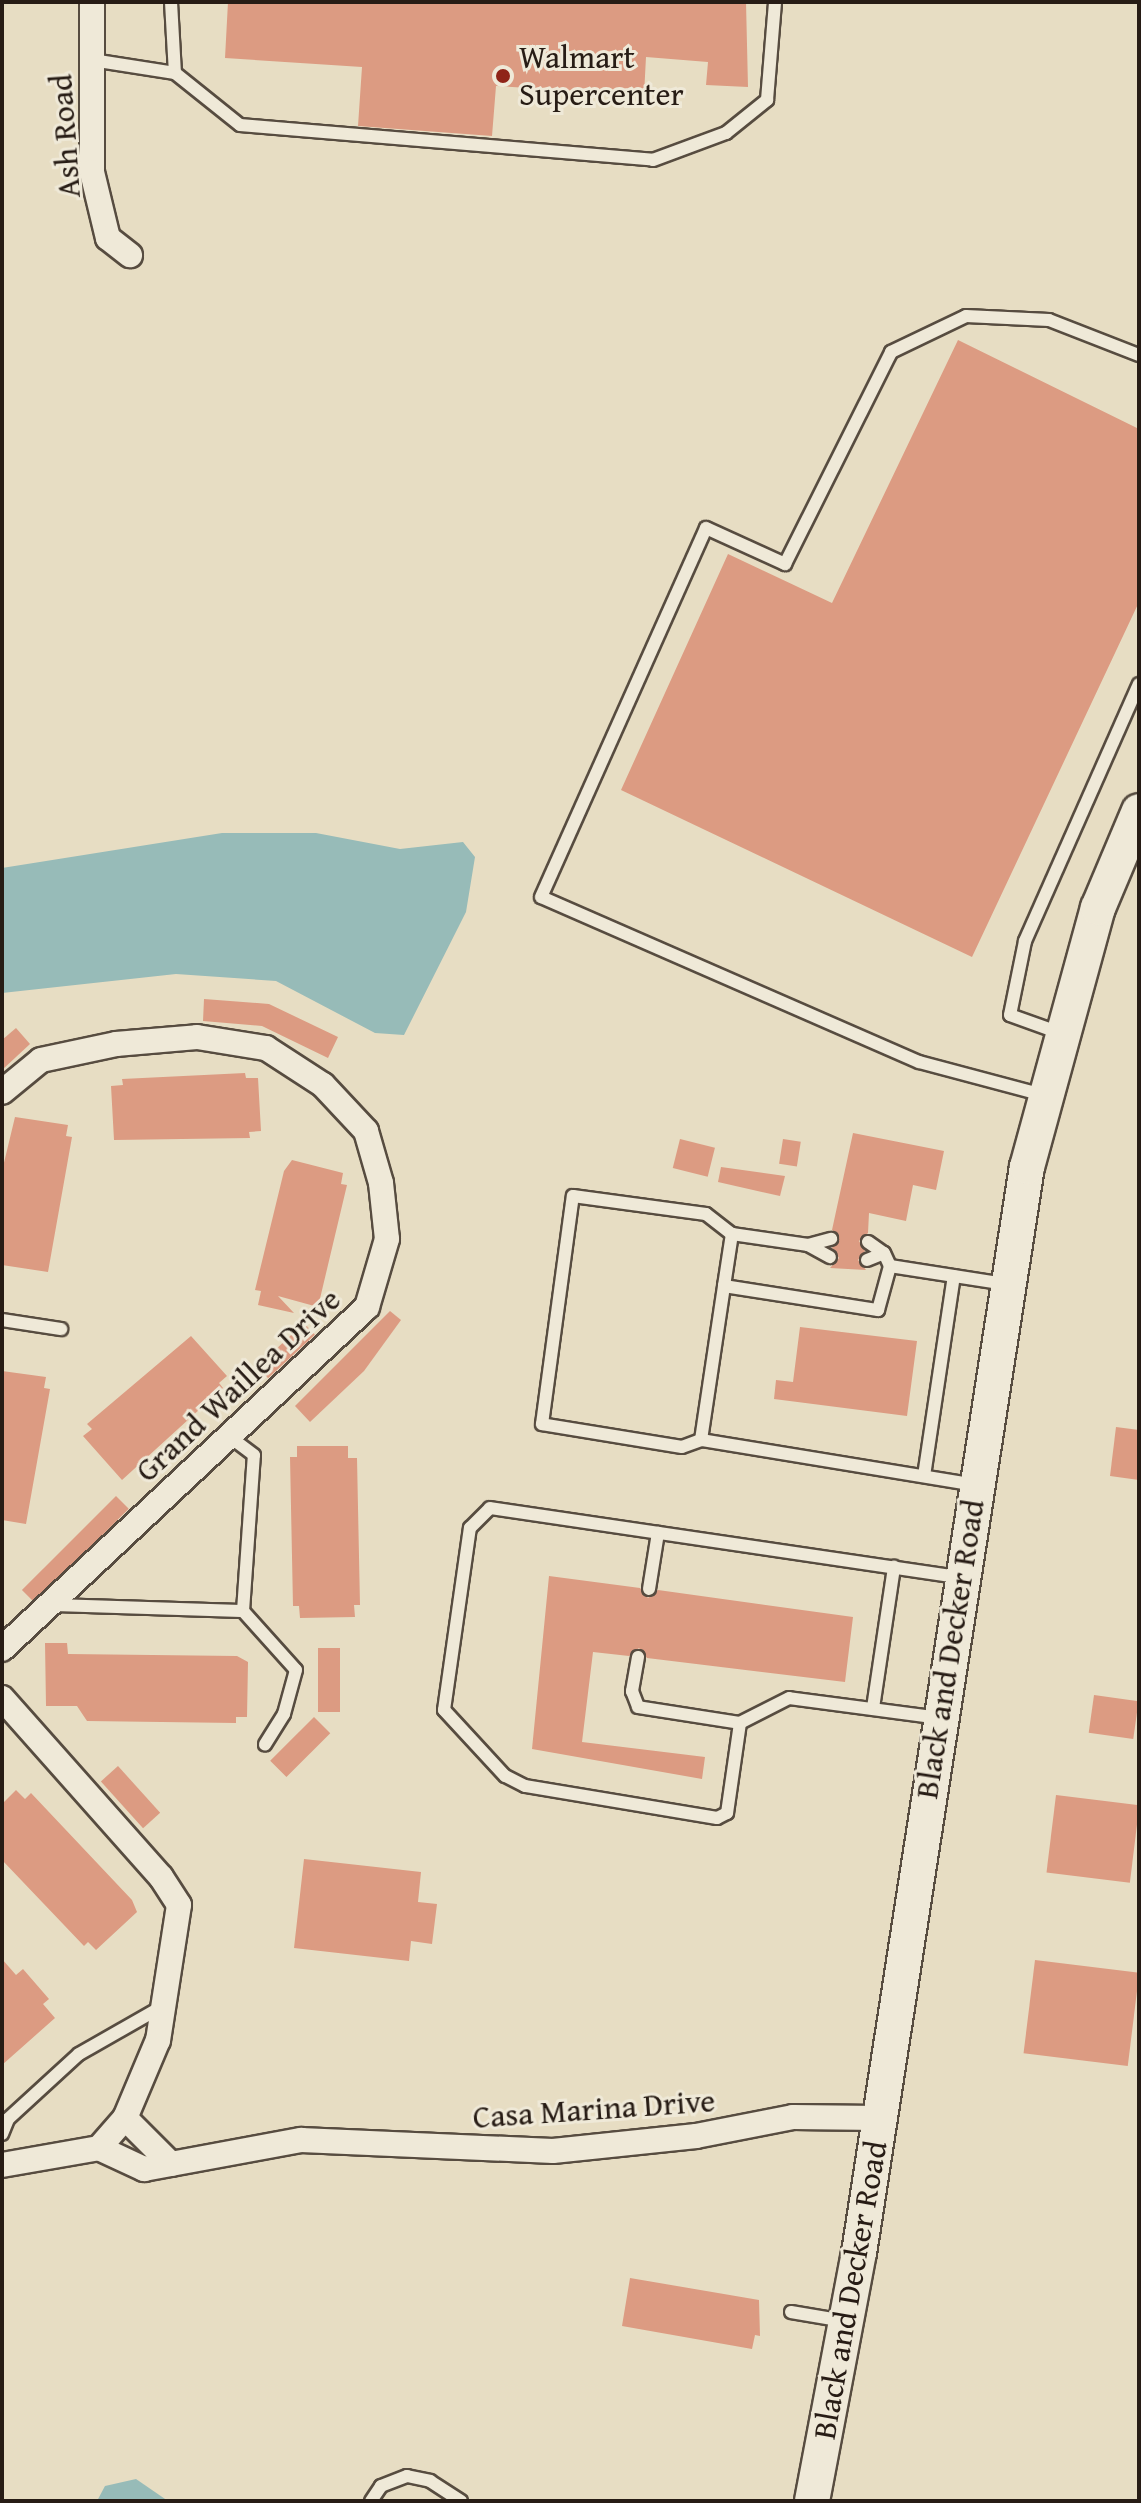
<!DOCTYPE html>
<style>
body{margin:0}
#map{position:relative;width:1141px;height:2503px;overflow:hidden;background:#e7ddc3;font-family:"Gentium Book Plus",serif}
div>[style]{position:absolute}
.water>*{inset:0;background:#97bbb8}
.building>*{inset:0;background:#dc9b82;transform-origin:0 0}
.roads{filter:drop-shadow(2px 0 #574c40) drop-shadow(-2px 0 #574c40) drop-shadow(0 2px #574c40) drop-shadow(0 -2px #574c40)}
.lane>*{height:12px;margin:-6px;padding:0 6px;transform-origin:6px;border-radius:6px;background:#efe9d8}
.street>*{height:24px;margin:-12px;padding:0 12px;transform-origin:12px;border-radius:12px;background:#efe9d8}
.secondary>*{height:34px;margin:-17px;padding:0 17px;transform-origin:17px;border-radius:17px;background:#efe9d8}
.dots>*{width:22px;height:22px;translate:-50% -50%;box-sizing:border-box;border:4px solid #efe9d8;border-radius:50%}
span{translate:-50% -50%;white-space:nowrap;text-align:center;line-height:1.15;-webkit-text-stroke:6px #efe9d8;paint-order:stroke}
.poi-label{font-size:32px;color:#271c15}
.left{translate:0 -50%;text-align:left}
.street-label{font-size:32px;color:#271c15}
.frame{position:absolute;inset:0;border:4px solid #271c15;pointer-events:none}
</style>
<div id="map">
<div class="water">
<i style="clip-path:polygon(222px 833px,316px 833px,400px 849px,463px 842px,475px 857px,466px 912px,404px 1035px,375px 1033px,276px 981px,176px 974px,2px 993px,2px 868px)"></i>
<i style="clip-path:polygon(136px 2479px,168px 2501px,97px 2501px,105px 2486px)"></i>
</div>
<div class="building">
<i style="clip-path:polygon(228px 2px,746px 2px,748px 87px,706px 85px,708px 62px,646px 57px,644px 95px,496px 86px,492px 136px,358px 126px,362px 67px,225px 58px)"></i>
<i style="clip-path:polygon(958px 340px,1139px 429px,1139px 602px,972px 957px,621px 790px,728px 554px,832px 603px)"></i>
<i style="clip-path:polygon(204px 999px,269px 1004px,338px 1037px,328px 1058px,262px 1026px,203px 1021px)"></i>
<i style="clip-path:polygon(16px 1028px,30px 1044px,2px 1070px,2px 1040px)"></i>
<i style="clip-path:polygon(245px 1073px,246px 1078px,258px 1078px,261px 1131px,249px 1132px,250px 1138px,114px 1140px,111px 1086px,123px 1085px,122px 1079px)"></i>
<i style="clip-path:polygon(15px 1117px,68px 1125px,66px 1136px,72px 1137px,48px 1272px,2px 1265px,2px 1171px)"></i>
<i style="clip-path:polygon(853px 1133px,944px 1151px,936px 1190px,913px 1185px,906px 1221px,869px 1213px,868px 1233px,859px 1241px,865px 1251px,858px 1260px,866px 1270px,830px 1268px,839px 1258px,832px 1248px,839px 1236px,832px 1230px)"></i>
<i style="left:680px;top:1139px;width:36px;height:30px;rotate:14deg"></i>
<i style="left:783px;top:1139px;width:18px;height:25px;rotate:9deg"></i>
<i style="clip-path:polygon(292px 1160px,343px 1173px,341px 1184px,347px 1185px,318px 1307px,278px 1296px,294px 1313px,258px 1305px,261px 1291px,255px 1290px,284px 1171px)"></i>
<i style="clip-path:polygon(721px 1167px,785px 1176px,780px 1196px,718px 1182px)"></i>
<i style="clip-path:polygon(390px 1311px,401px 1320px,364px 1371px,310px 1422px,295px 1406px)"></i>
<i style="left:304px;top:1323px;width:16px;height:64px;rotate:47deg"></i>
<i style="clip-path:polygon(800px 1327px,917px 1341px,907px 1416px,774px 1399px,776px 1380px,793px 1382px)"></i>
<i style="clip-path:polygon(191px 1336px,227px 1376px,219px 1383px,223px 1388px,122px 1480px,83px 1436px,92px 1429px,87px 1424px)"></i>
<i style="clip-path:polygon(2px 1371px,46px 1377px,44px 1388px,50px 1389px,26px 1524px,2px 1520px)"></i>
<i style="clip-path:polygon(1116px 1427px,1139px 1430px,1139px 1480px,1110px 1476px)"></i>
<i style="clip-path:polygon(297px 1446px,348px 1446px,348px 1458px,357px 1458px,360px 1605px,354px 1605px,355px 1617px,300px 1618px,299px 1606px,293px 1606px,290px 1457px,297px 1457px)"></i>
<i style="left:116px;top:1496px;width:18px;height:133px;rotate:45deg"></i>
<i style="clip-path:polygon(549px 1576px,640px 1588px,648px 1598px,658px 1590px,853px 1617px,845px 1682px,647px 1658px,639px 1648px,629px 1656px,593px 1652px,582px 1742px,705px 1757px,702px 1779px,532px 1749px)"></i>
<i style="clip-path:polygon(45px 1643px,67px 1643px,68px 1654px,237px 1656px,248px 1662px,247px 1717px,236px 1717px,236px 1723px,87px 1721px,77px 1706px,46px 1706px)"></i>
<i style="left:318px;top:1648px;width:22px;height:64px"></i>
<i style="left:1094px;top:1695px;width:45px;height:38px;rotate:8deg"></i>
<i style="left:314px;top:1717px;width:23px;height:62px;rotate:45deg"></i>
<i style="left:118px;top:1766px;width:63px;height:23px;rotate:48deg"></i>
<i style="clip-path:polygon(16px 1790px,25px 1799px,31px 1793px,132px 1900px,137px 1912px,96px 1950px,88px 1942px,84px 1946px,2px 1860px,2px 1804px)"></i>
<i style="left:1056px;top:1795px;width:84px;height:78px;rotate:7deg"></i>
<i style="clip-path:polygon(304px 1859px,421px 1872px,418px 1902px,437px 1904px,432px 1944px,411px 1941px,409px 1961px,294px 1948px)"></i>
<i style="clip-path:polygon(2px 1959px,16px 1975px,23px 1969px,49px 1999px,43px 2004px,55px 2018px,2px 2065px)"></i>
<i style="left:1035px;top:1960px;width:105px;height:94px;rotate:7deg"></i>
<i style="clip-path:polygon(630px 2278px,759px 2300px,760px 2336px,755px 2335px,752px 2349px,622px 2326px)"></i>
</div>
<div class="roads">
<div class="lane">
<i style="left:171px;top:2px;width:71px;rotate:86.8deg"></i>
<i style="left:92px;top:60px;width:84px;rotate:8.9deg"></i>
<i style="left:175px;top:73px;width:83px;rotate:38.7deg"></i>
<i style="left:240px;top:125px;width:414px;rotate:4.8deg"></i>
<i style="left:653px;top:160px;width:78px;rotate:-20.3deg"></i>
<i style="left:726px;top:133px;width:53px;rotate:-38.8deg"></i>
<i style="left:767px;top:100px;width:98px;rotate:-85.3deg"></i>
<i style="left:1060px;top:1033px;width:53px;rotate:-160.2deg"></i>
<i style="left:1010px;top:1015px;width:76px;rotate:-78.5deg"></i>
<i style="left:1025px;top:941px;width:281px;rotate:-66.1deg"></i>
<i style="left:1043px;top:1095px;width:128px;rotate:-165.1deg"></i>
<i style="left:919px;top:1062px;width:412px;rotate:-156.4deg"></i>
<i style="left:541px;top:897px;width:404px;rotate:-65.9deg"></i>
<i style="left:706px;top:528px;width:87px;rotate:24.5deg"></i>
<i style="left:785px;top:564px;width:237px;rotate:-63.4deg"></i>
<i style="left:891px;top:352px;width:83px;rotate:-25.6deg"></i>
<i style="left:966px;top:316px;width:83px;rotate:2.8deg"></i>
<i style="left:1049px;top:320px;width:97px;rotate:21.3deg"></i>
<i style="left:868px;top:1242px;width:19px;rotate:35deg"></i>
<i style="left:808px;top:1245px;width:24px;rotate:-15deg"></i>
<i style="left:867px;top:1260px;width:18px;rotate:-22deg"></i>
<i style="left:884px;top:1253px;width:14px;rotate:65deg"></i>
<i style="left:724px;top:1286px;width:53px;rotate:-81.3deg"></i>
<i style="left:2px;top:1320px;width:60px;rotate:8.7deg"></i>
<i style="left:701px;top:1440px;width:20px;rotate:160deg"></i>
<i style="left:682px;top:1447px;width:142px;rotate:-170.7deg"></i>
<i style="left:542px;top:1424px;width:230px;rotate:-82.3deg"></i>
<i style="left:573px;top:1196px;width:134px;rotate:7.7deg"></i>
<i style="left:706px;top:1214px;width:33px;rotate:38deg"></i>
<i style="left:732px;top:1234px;width:77px;rotate:8.2deg"></i>
<i style="left:808px;top:1245px;width:25px;rotate:29deg"></i>
<i style="left:924px;top:1476px;width:202px;rotate:-81.5deg"></i>
<i style="left:976px;top:1485px;width:279px;rotate:-170.7deg"></i>
<i style="left:701px;top:1440px;width:156px;rotate:-81.5deg"></i>
<i style="left:724px;top:1286px;width:156px;rotate:8.9deg"></i>
<i style="left:878px;top:1310px;width:46px;rotate:-74.7deg"></i>
<i style="left:890px;top:1266px;width:116px;rotate:8.9deg"></i>
<i style="left:649px;top:1589px;width:57px;rotate:-80.9deg"></i>
<i style="left:53px;top:1605px;width:190px;rotate:1.8deg"></i>
<i style="left:243px;top:1611px;width:156px;rotate:-86deg"></i>
<i style="left:254px;top:1455px;width:30px;rotate:-143deg"></i>
<i style="left:243px;top:1611px;width:79px;rotate:48.1deg"></i>
<i style="left:296px;top:1670px;width:46px;rotate:105.3deg"></i>
<i style="left:284px;top:1714px;width:36px;rotate:122deg"></i>
<i style="left:638px;top:1657px;width:35px;rotate:100deg"></i>
<i style="left:632px;top:1691px;width:17px;rotate:69deg"></i>
<i style="left:638px;top:1707px;width:103px;rotate:8.9deg"></i>
<i style="left:873px;top:1708px;width:143px;rotate:-81.5deg"></i>
<i style="left:940px;top:1718px;width:152px;rotate:-172.5deg"></i>
<i style="left:789px;top:1698px;width:55px;rotate:153deg"></i>
<i style="left:740px;top:1723px;width:91px;rotate:98.2deg"></i>
<i style="left:727px;top:1813px;width:11px;rotate:153deg"></i>
<i style="left:717px;top:1818px;width:195px;rotate:-170.5deg"></i>
<i style="left:525px;top:1786px;width:22px;rotate:-153deg"></i>
<i style="left:505px;top:1776px;width:90px;rotate:-132.7deg"></i>
<i style="left:444px;top:1710px;width:184px;rotate:-81.9deg"></i>
<i style="left:470px;top:1528px;width:28px;rotate:-45deg"></i>
<i style="left:490px;top:1508px;width:477px;rotate:8.4deg"></i>
<i style="left:2px;top:2134px;width:16px;rotate:-68deg"></i>
<i style="left:8px;top:2119px;width:96px;rotate:-42.5deg"></i>
<i style="left:79px;top:2054px;width:97px;rotate:-29.7deg"></i>
<i style="left:791px;top:2312px;width:54px;rotate:9.6deg"></i>
<i style="left:371px;top:2501px;width:18px;rotate:-56deg"></i>
<i style="left:381px;top:2486px;width:28px;rotate:-21deg"></i>
<i style="left:407px;top:2476px;width:24px;rotate:12deg"></i>
<i style="left:430px;top:2481px;width:37px;rotate:33deg"></i>
</div>
<div class="street">
<i style="left:92px;top:2px;width:170px;rotate:90deg"></i>
<i style="left:92px;top:172px;width:68px;rotate:76.4deg"></i>
<i style="left:108px;top:238px;width:28px;rotate:38deg"></i>
<i style="left:2px;top:1092px;width:50px;rotate:-39.4deg"></i>
<i style="left:41px;top:1060px;width:77px;rotate:-12deg"></i>
<i style="left:116px;top:1044px;width:81px;rotate:-4.9deg"></i>
<i style="left:197px;top:1037px;width:70px;rotate:9.1deg"></i>
<i style="left:266px;top:1048px;width:68px;rotate:33deg"></i>
<i style="left:323px;top:1085px;width:63px;rotate:46.9deg"></i>
<i style="left:366px;top:1131px;width:54px;rotate:73.9deg"></i>
<i style="left:381px;top:1183px;width:56px;rotate:83.9deg"></i>
<i style="left:387px;top:1239px;width:71px;rotate:106.4deg"></i>
<i style="left:367px;top:1307px;width:500px;rotate:136.86deg"></i>
<i style="left:2px;top:1698px;width:239px;rotate:48.4deg"></i>
<i style="left:161px;top:1877px;width:33px;rotate:57deg"></i>
<i style="left:179px;top:1905px;width:137px;rotate:98.8deg"></i>
<i style="left:158px;top:2040px;width:85px;rotate:112.9deg"></i>
<i style="left:125px;top:2118px;width:40px;rotate:131deg"></i>
<i style="left:125px;top:2118px;width:65px;rotate:45deg"></i>
<i style="left:99px;top:2148px;width:50px;rotate:25deg"></i>
<i style="left:144px;top:2169px;width:160px;rotate:-10.5deg"></i>
<i style="left:301px;top:2140px;width:252px;rotate:2.5deg"></i>
<i style="left:553px;top:2151px;width:144px;rotate:-6deg"></i>
<i style="left:696px;top:2136px;width:99px;rotate:-11.1deg"></i>
<i style="left:793px;top:2117px;width:86px;rotate:0.7deg"></i>
<i style="left:2px;top:2165px;width:98px;rotate:-9.9deg"></i>
</div>
<div class="secondary">
<i style="left:812px;top:2501px;width:252px;rotate:-79.3deg"></i>
<i style="left:859px;top:2253px;width:1099px;rotate:-81.21deg"></i>
<i style="left:1027px;top:1167px;width:269px;rotate:-74.7deg"></i>
<i style="left:1098px;top:908px;width:105px;rotate:-67.1deg"></i>
</div>
</div>
<div class="dots">
<i style="left:503px;top:76px;background:#8f2418"></i>
</div>
<div class="poi-label">
<span class="left" style="left:519px;top:76px">Walmart<br>Supercenter</span>
</div>
<div class="street-label">
<span style="left:65px;top:136px;rotate:-94deg">Ash Road</span>
<span style="left:238px;top:1385px;rotate:-43deg">Grand Waillea Drive</span>
<span style="left:950px;top:1649px;rotate:-81deg">Black and Decker Road</span>
<span style="left:594px;top:2109px;rotate:-4deg">Casa Marina Drive</span>
<span style="left:850px;top:2290px;rotate:-80deg">Black and Decker Road</span>
</div>
<div class="frame"></div>
</div>
